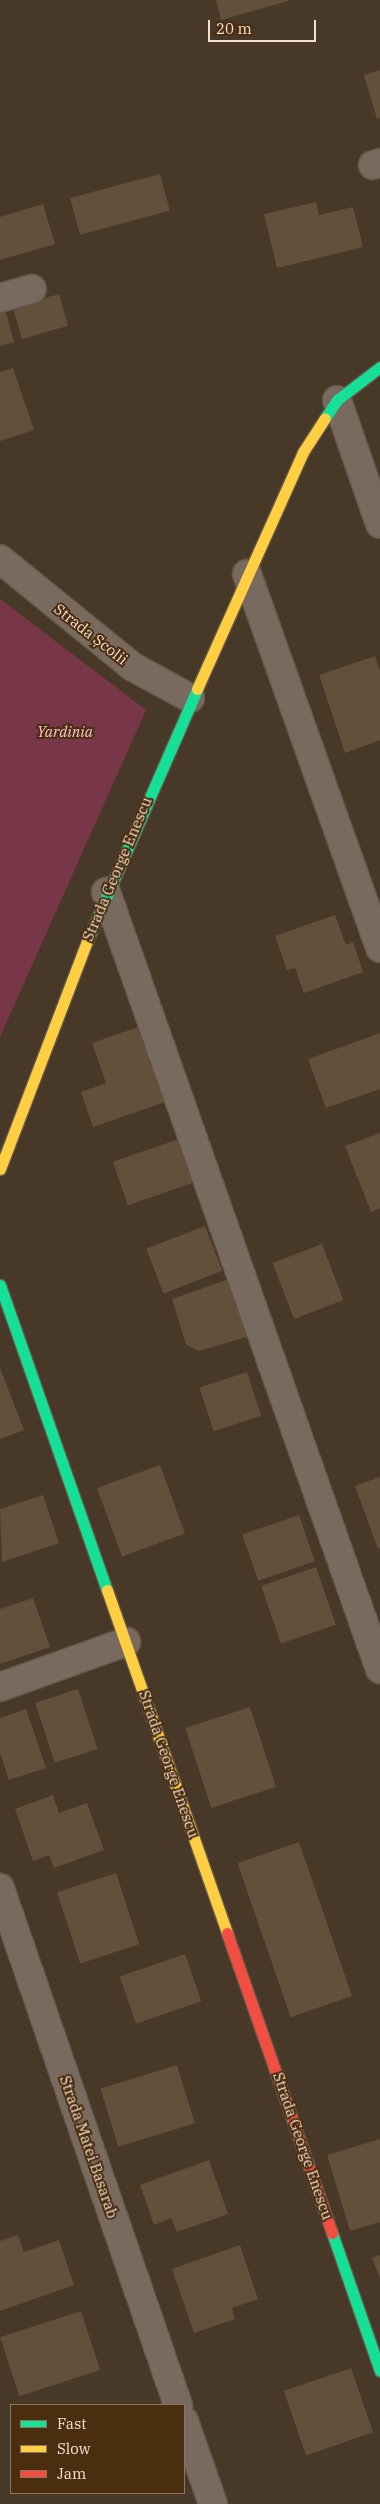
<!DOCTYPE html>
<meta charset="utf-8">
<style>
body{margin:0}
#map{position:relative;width:380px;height:2504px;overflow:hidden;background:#483827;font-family:"IBM Plex Serif",serif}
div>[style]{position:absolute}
.green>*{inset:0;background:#773749}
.building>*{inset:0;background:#62503a;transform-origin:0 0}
.roads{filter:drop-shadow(1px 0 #635647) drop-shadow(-1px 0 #635647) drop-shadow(0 1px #635647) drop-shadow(0 -1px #635647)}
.street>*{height:28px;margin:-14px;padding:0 14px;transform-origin:14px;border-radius:14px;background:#786a5f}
.fast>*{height:11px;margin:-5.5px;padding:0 5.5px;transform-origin:5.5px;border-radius:5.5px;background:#16e098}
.slow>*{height:11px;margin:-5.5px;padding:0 5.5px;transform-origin:5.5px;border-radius:5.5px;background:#ffcf43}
.jam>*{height:11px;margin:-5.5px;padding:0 5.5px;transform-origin:5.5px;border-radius:5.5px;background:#f24e42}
span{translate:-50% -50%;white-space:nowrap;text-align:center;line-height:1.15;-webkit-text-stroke:4px #4b2d0f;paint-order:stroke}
.street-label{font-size:15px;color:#f3e0cf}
.park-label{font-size:15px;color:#fcc3d1;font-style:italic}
.legend{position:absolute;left:10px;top:2404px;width:175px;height:90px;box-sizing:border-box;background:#4b2d0f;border:1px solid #8e755c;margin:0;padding:6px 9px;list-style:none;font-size:15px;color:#f3e0cf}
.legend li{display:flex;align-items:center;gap:10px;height:25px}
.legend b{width:25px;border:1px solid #8e755c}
.scale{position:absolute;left:208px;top:20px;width:108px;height:22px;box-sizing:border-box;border:2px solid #f3e0cf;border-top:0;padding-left:6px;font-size:15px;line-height:18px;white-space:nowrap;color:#f3e0cf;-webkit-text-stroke:4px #4b2d0f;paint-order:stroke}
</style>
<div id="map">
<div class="green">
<i style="clip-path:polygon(0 599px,146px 710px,0 1037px)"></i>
</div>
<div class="building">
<i style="clip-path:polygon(216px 0,288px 0,288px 1px,221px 20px)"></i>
<i style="clip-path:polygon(380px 70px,380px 118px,377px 119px,364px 75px)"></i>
<i style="left:160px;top:174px;width:38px;height:93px;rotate:75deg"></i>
<i style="clip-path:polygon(316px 202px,319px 215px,353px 207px,363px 247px,277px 268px,264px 214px)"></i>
<i style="clip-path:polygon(43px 204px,55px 244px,0 260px,0 217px)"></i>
<i style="left:59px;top:294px;width:33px;height:48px;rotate:74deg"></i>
<i style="clip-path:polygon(5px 309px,14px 342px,0 346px,0 311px)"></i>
<i style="clip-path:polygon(13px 368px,34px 430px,0 441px,0 372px)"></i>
<i style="clip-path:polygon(375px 656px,380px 671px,380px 740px,345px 753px,319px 675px)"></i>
<i style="clip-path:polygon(335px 915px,346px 945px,353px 942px,363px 972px,304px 993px,295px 968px,287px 970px,275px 936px)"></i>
<i style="clip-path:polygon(141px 1026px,168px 1101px,93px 1127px,81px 1092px,106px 1083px,92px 1043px)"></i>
<i style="clip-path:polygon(380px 1033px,380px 1089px,326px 1108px,308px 1059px)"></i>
<i style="clip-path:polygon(380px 1133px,380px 1208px,371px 1212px,345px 1146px)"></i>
<i style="left:179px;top:1139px;width:46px;height:70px;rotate:71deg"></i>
<i style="left:205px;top:1226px;width:48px;height:63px;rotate:69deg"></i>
<i style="left:322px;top:1244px;width:60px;height:53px;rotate:69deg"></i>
<i style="clip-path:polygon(229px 1279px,250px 1336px,199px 1351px,186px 1345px,172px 1299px)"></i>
<i style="clip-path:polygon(0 1368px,24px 1430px,0 1439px)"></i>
<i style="left:247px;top:1372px;width:46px;height:50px;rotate:72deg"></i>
<i style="left:160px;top:1465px;width:73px;height:67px;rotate:70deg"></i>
<i style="clip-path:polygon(380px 1477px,380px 1548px,378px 1549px,355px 1486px)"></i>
<i style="clip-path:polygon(43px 1495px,59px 1543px,2px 1562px,0 1509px)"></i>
<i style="left:299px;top:1515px;width:49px;height:60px;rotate:71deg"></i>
<i style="left:316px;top:1567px;width:61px;height:58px;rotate:71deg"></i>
<i style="clip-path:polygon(33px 1598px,50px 1647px,0 1664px,0 1609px)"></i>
<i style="left:78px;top:1689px;width:63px;height:45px;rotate:72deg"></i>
<i style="left:250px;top:1707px;width:84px;height:68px;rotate:72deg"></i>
<i style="clip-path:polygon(26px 1709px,46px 1768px,9px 1780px,0 1753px,0 1718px)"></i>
<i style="clip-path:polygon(53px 1795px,59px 1813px,87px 1803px,104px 1850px,54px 1868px,49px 1855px,33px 1861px,15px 1809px)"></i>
<i style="left:299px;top:1842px;width:163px;height:65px;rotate:71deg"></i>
<i style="left:116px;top:1873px;width:75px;height:62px;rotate:72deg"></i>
<i style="left:185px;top:1954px;width:50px;height:69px;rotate:71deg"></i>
<i style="left:177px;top:2065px;width:61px;height:80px;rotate:73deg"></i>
<i style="clip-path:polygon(380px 2139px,380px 2222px,350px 2231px,327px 2155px)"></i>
<i style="clip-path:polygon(209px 2160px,228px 2214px,177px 2232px,171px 2218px,154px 2225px,140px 2185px)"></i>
<i style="clip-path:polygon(18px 2235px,24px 2252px,59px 2240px,74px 2285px,0 2311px,0 2241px)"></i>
<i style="clip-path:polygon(240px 2245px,258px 2299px,232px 2308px,235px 2319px,194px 2333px,172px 2269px)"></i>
<i style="clip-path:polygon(380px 2255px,380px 2278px,372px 2258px)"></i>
<i style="left:81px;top:2311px;width:62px;height:85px;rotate:72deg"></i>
<i style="left:351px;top:2368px;width:68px;height:71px;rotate:71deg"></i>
</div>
<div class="roads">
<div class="street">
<i style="left:373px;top:165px;width:7px;rotate:-16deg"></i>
<i style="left:0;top:298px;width:33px;rotate:-16deg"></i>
<i style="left:337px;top:400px;width:131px;rotate:70.9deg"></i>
<i style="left:0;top:559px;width:171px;rotate:39.1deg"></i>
<i style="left:133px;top:667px;width:65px;rotate:28.5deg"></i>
<i style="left:247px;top:574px;width:397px;rotate:70.4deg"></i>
<i style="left:106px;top:892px;width:824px;rotate:70.58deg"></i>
<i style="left:0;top:1687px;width:134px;rotate:-19.7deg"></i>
<i style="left:0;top:1888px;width:547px;rotate:71deg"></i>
<i style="left:184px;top:2421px;width:88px;rotate:70.7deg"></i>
</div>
<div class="fast">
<i style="left:325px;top:418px;width:22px;rotate:-56deg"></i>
<i style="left:337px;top:400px;width:54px;rotate:-37.5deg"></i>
<i style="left:88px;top:939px;width:273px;rotate:-66.4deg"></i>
<i style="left:0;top:1285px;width:323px;rotate:70.7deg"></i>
<i style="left:332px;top:2233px;width:146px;rotate:70.8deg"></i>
</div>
<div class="slow">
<i style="left:197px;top:689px;width:260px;rotate:-65.9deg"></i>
<i style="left:303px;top:452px;width:40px;rotate:-57.1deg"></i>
<i style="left:0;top:1169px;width:246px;rotate:-69.1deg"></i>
<i style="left:107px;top:1590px;width:363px;rotate:70.7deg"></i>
</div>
<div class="jam">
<i style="left:227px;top:1933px;width:318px;rotate:70.7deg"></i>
</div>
</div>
<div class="street-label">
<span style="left:91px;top:634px;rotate:38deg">Strada Școlii</span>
<span style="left:117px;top:869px;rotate:-67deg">Strada George Enescu</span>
<span style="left:169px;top:1764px;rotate:71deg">Strada George Enescu</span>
<span style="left:303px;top:2146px;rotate:71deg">Strada George Enescu</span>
<span style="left:89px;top:2147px;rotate:71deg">Strada Matei Basarab</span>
</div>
<div class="park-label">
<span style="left:65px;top:732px">Yardinia</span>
</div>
<ul class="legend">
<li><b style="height:6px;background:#16e098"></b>Fast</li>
<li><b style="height:6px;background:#ffcf43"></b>Slow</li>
<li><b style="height:6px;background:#f24e42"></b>Jam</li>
</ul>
<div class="scale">20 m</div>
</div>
